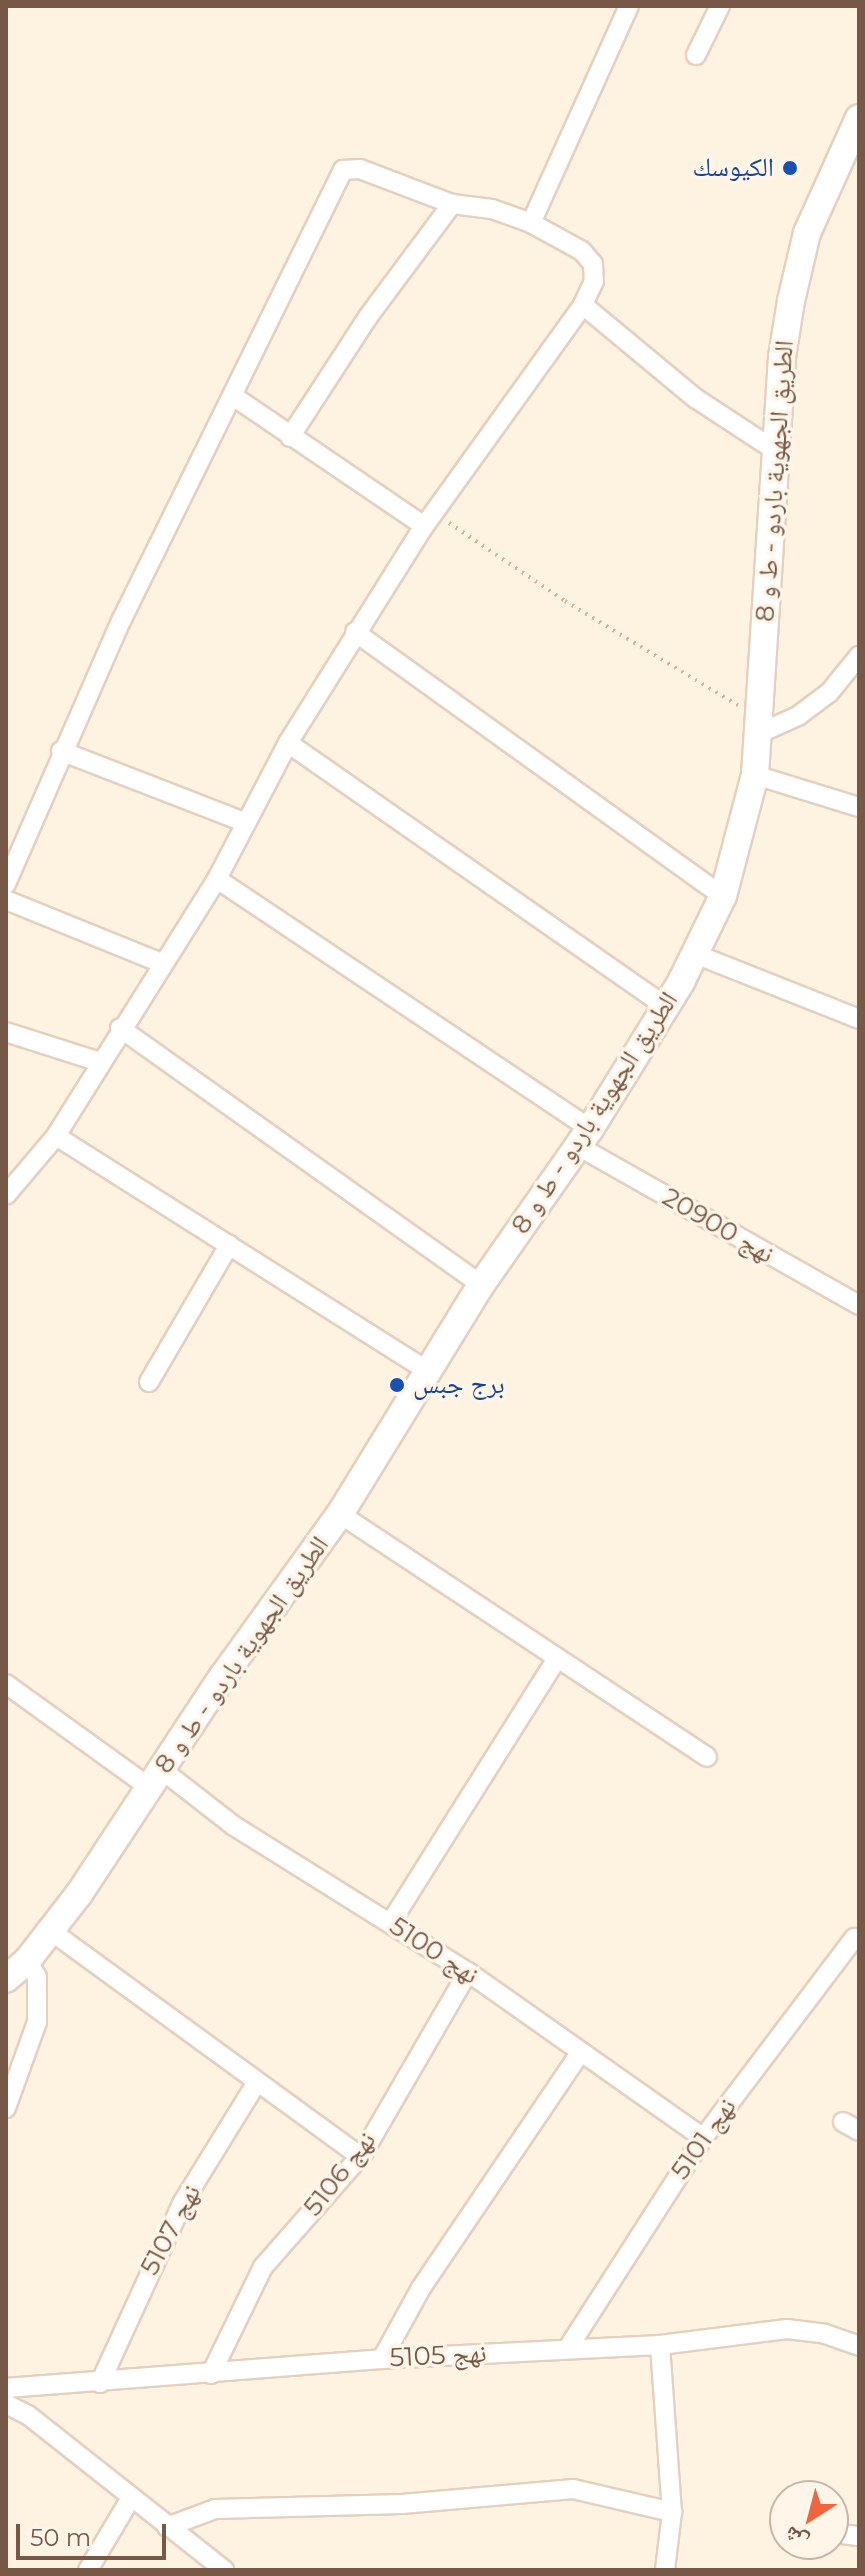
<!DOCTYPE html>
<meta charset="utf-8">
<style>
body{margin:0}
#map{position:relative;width:865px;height:2576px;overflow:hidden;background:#fef3e1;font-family:Montserrat,"Noto Naskh Arabic",sans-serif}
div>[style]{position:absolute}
.path>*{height:4px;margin-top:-2px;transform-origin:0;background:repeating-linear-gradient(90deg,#dab29a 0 2px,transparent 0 8px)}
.roads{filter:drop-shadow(2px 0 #e5d0bf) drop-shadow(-2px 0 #e5d0bf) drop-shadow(0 2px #e5d0bf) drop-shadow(0 -2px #e5d0bf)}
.minor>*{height:18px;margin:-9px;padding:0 9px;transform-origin:9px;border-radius:9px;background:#fff}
.secondary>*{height:26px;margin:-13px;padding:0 13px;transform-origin:13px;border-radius:13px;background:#fff}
.dots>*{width:22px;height:22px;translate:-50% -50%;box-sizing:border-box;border:4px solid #fff6e9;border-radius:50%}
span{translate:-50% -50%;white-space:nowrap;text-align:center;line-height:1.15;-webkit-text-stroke:7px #fff6e9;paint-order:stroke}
.transit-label{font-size:26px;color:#164399}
.right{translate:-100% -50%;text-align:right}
.left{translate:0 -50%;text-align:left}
.street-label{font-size:26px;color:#775746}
.frame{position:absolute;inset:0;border:8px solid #775746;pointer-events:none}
.north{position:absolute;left:769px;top:2480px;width:80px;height:80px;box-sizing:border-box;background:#fff6e9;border:2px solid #c9b6a8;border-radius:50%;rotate:216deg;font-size:22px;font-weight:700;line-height:32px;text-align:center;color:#775746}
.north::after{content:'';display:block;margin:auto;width:28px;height:36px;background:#f1643d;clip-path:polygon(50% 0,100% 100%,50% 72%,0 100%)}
.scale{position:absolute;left:16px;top:2524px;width:150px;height:36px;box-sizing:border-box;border:4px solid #775746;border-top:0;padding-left:10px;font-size:24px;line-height:28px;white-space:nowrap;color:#775746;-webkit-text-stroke:6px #fff6e9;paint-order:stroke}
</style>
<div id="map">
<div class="path">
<i style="left:449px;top:523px;width:140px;rotate:33.9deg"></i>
<i style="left:565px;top:601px;width:203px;rotate:31.1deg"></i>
</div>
<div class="roads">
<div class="minor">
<i style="left:696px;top:55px;width:55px;rotate:-63.9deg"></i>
<i style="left:531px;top:223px;width:238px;rotate:-65.7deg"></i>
<i style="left:583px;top:305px;width:146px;rotate:39.7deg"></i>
<i style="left:695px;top:398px;width:97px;rotate:33.2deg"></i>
<i style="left:233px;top:396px;width:231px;rotate:34.2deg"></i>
<i style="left:290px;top:437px;width:143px;rotate:-57deg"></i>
<i style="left:368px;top:317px;width:141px;rotate:-53.4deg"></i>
<i style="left:355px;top:632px;width:453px;rotate:35.7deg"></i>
<i style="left:760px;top:733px;width:42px;rotate:-24.1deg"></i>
<i style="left:798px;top:716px;width:39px;rotate:-37deg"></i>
<i style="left:829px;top:693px;width:48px;rotate:-51deg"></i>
<i style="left:288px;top:743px;width:460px;rotate:34.9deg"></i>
<i style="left:61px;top:751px;width:196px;rotate:21.2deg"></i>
<i style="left:755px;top:775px;width:109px;rotate:17.1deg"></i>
<i style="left:217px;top:879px;width:449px;rotate:33.8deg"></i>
<i style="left:6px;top:884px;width:287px;rotate:-66.4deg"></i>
<i style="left:121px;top:621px;width:503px;rotate:-63.79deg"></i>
<i style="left:343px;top:170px;width:17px;rotate:-3deg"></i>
<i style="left:360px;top:169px;width:98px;rotate:20.8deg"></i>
<i style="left:452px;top:204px;width:40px;rotate:7.1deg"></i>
<i style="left:492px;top:209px;width:41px;rotate:19.7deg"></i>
<i style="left:531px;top:223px;width:58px;rotate:28.8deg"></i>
<i style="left:582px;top:251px;width:17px;rotate:50deg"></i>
<i style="left:593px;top:264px;width:17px;rotate:87deg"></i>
<i style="left:594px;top:281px;width:26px;rotate:115deg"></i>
<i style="left:583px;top:305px;width:272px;rotate:125.7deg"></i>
<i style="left:424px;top:526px;width:256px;rotate:122.1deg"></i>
<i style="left:288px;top:743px;width:153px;rotate:117.6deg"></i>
<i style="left:217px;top:879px;width:303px;rotate:122.1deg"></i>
<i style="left:56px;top:1136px;width:77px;rotate:130.3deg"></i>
<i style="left:6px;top:900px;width:170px;rotate:22.1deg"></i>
<i style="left:695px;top:954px;width:176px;rotate:21.6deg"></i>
<i style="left:120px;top:1028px;width:443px;rotate:35.4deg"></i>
<i style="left:6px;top:1032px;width:99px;rotate:17.7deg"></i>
<i style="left:56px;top:1136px;width:441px;rotate:32.3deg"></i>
<i style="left:578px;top:1146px;width:323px;rotate:29.5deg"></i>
<i style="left:149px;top:1382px;width:159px;rotate:-59.7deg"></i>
<i style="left:340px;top:1514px;width:440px;rotate:33.5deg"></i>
<i style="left:6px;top:1684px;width:178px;rotate:35.8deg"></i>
<i style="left:162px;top:1770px;width:91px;rotate:37.9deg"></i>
<i style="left:234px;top:1826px;width:276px;rotate:32deg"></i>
<i style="left:468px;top:1972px;width:288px;rotate:35.2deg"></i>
<i style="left:391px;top:1922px;width:312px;rotate:-57.8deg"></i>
<i style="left:51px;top:1931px;width:382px;rotate:36.1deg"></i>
<i style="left:6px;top:2108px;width:91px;rotate:-70.2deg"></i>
<i style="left:37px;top:2022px;width:45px;rotate:-90deg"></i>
<i style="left:37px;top:1977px;width:19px;rotate:-122deg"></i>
<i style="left:843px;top:2122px;width:18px;rotate:29deg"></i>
<i style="left:660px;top:2345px;width:167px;rotate:85.9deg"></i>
<i style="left:568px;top:2348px;width:250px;rotate:-57.3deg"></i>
<i style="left:703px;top:2138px;width:251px;rotate:-52.9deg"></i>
<i style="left:382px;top:2359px;width:81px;rotate:-61.2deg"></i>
<i style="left:421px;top:2288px;width:285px;rotate:-55.9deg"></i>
<i style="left:211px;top:2374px;width:119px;rotate:-64.1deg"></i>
<i style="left:263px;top:2267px;width:152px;rotate:-48.7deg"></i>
<i style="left:363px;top:2153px;width:209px;rotate:-59.9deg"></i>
<i style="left:100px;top:2383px;width:199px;rotate:-65.4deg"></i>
<i style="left:183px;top:2202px;width:139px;rotate:-58.3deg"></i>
<i style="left:6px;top:2388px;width:377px;rotate:-4.4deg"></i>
<i style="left:382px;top:2359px;width:278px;rotate:-2.9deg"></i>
<i style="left:660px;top:2345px;width:128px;rotate:-7.2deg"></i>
<i style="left:787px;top:2329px;width:38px;rotate:7deg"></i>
<i style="left:825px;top:2334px;width:36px;rotate:19deg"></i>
<i style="left:6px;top:2404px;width:25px;rotate:27deg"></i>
<i style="left:28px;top:2415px;width:250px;rotate:38.3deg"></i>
<i style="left:167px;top:2527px;width:51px;rotate:-20.6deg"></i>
<i style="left:215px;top:2509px;width:187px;rotate:-1.5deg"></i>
<i style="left:402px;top:2504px;width:172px;rotate:-5deg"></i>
<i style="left:573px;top:2489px;width:102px;rotate:13.1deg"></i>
<i style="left:672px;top:2512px;width:58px;rotate:96.9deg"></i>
<i style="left:833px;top:2533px;width:26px;rotate:7deg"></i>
<i style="left:88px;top:2570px;width:84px;rotate:-59.2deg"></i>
</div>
<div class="secondary">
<i style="left:6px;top:1979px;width:28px;rotate:-41deg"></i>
<i style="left:27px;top:1961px;width:85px;rotate:-52.2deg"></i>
<i style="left:79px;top:1894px;width:261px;rotate:-56.6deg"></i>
<i style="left:223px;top:1676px;width:200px;rotate:-54.2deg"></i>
<i style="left:340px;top:1514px;width:269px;rotate:-58.4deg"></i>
<i style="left:481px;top:1285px;width:190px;rotate:-55.1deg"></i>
<i style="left:590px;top:1129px;width:173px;rotate:-58.2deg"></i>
<i style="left:681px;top:982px;width:96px;rotate:-64deg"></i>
<i style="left:723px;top:896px;width:125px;rotate:-75.2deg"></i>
<i style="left:755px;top:775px;width:419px;rotate:-86.3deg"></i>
<i style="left:782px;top:357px;width:57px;rotate:-80.9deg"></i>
<i style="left:791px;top:301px;width:70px;rotate:-76.8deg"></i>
<i style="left:807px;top:233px;width:126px;rotate:-65.7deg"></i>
</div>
</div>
<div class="dots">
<i style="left:790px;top:168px;background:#1a4fb4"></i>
<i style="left:397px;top:1385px;background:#1a4fb4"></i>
</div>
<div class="transit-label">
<span class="right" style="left:774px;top:168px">الكيوسك</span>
<span class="left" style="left:413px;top:1385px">برج جبس</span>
</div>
<div class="street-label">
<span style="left:775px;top:481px;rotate:-86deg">الطريق الجهوية باردو - ط و 8</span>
<span style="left:595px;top:1113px;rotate:-57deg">الطريق الجهوية باردو - ط و 8</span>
<span style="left:718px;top:1226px;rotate:30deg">نهج 20900</span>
<span style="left:242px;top:1655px;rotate:-55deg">الطريق الجهوية باردو - ط و 8</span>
<span style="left:434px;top:1951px;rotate:33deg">نهج 5100</span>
<span style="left:704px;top:2139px;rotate:-55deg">نهج 5101</span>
<span style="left:340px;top:2174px;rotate:-52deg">نهج 5106</span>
<span style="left:171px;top:2230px;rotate:-62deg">نهج 5107</span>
<span style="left:438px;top:2356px;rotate:-3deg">نهج 5105</span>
</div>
<div class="frame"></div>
<div class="north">ش</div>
<div class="scale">50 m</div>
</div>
